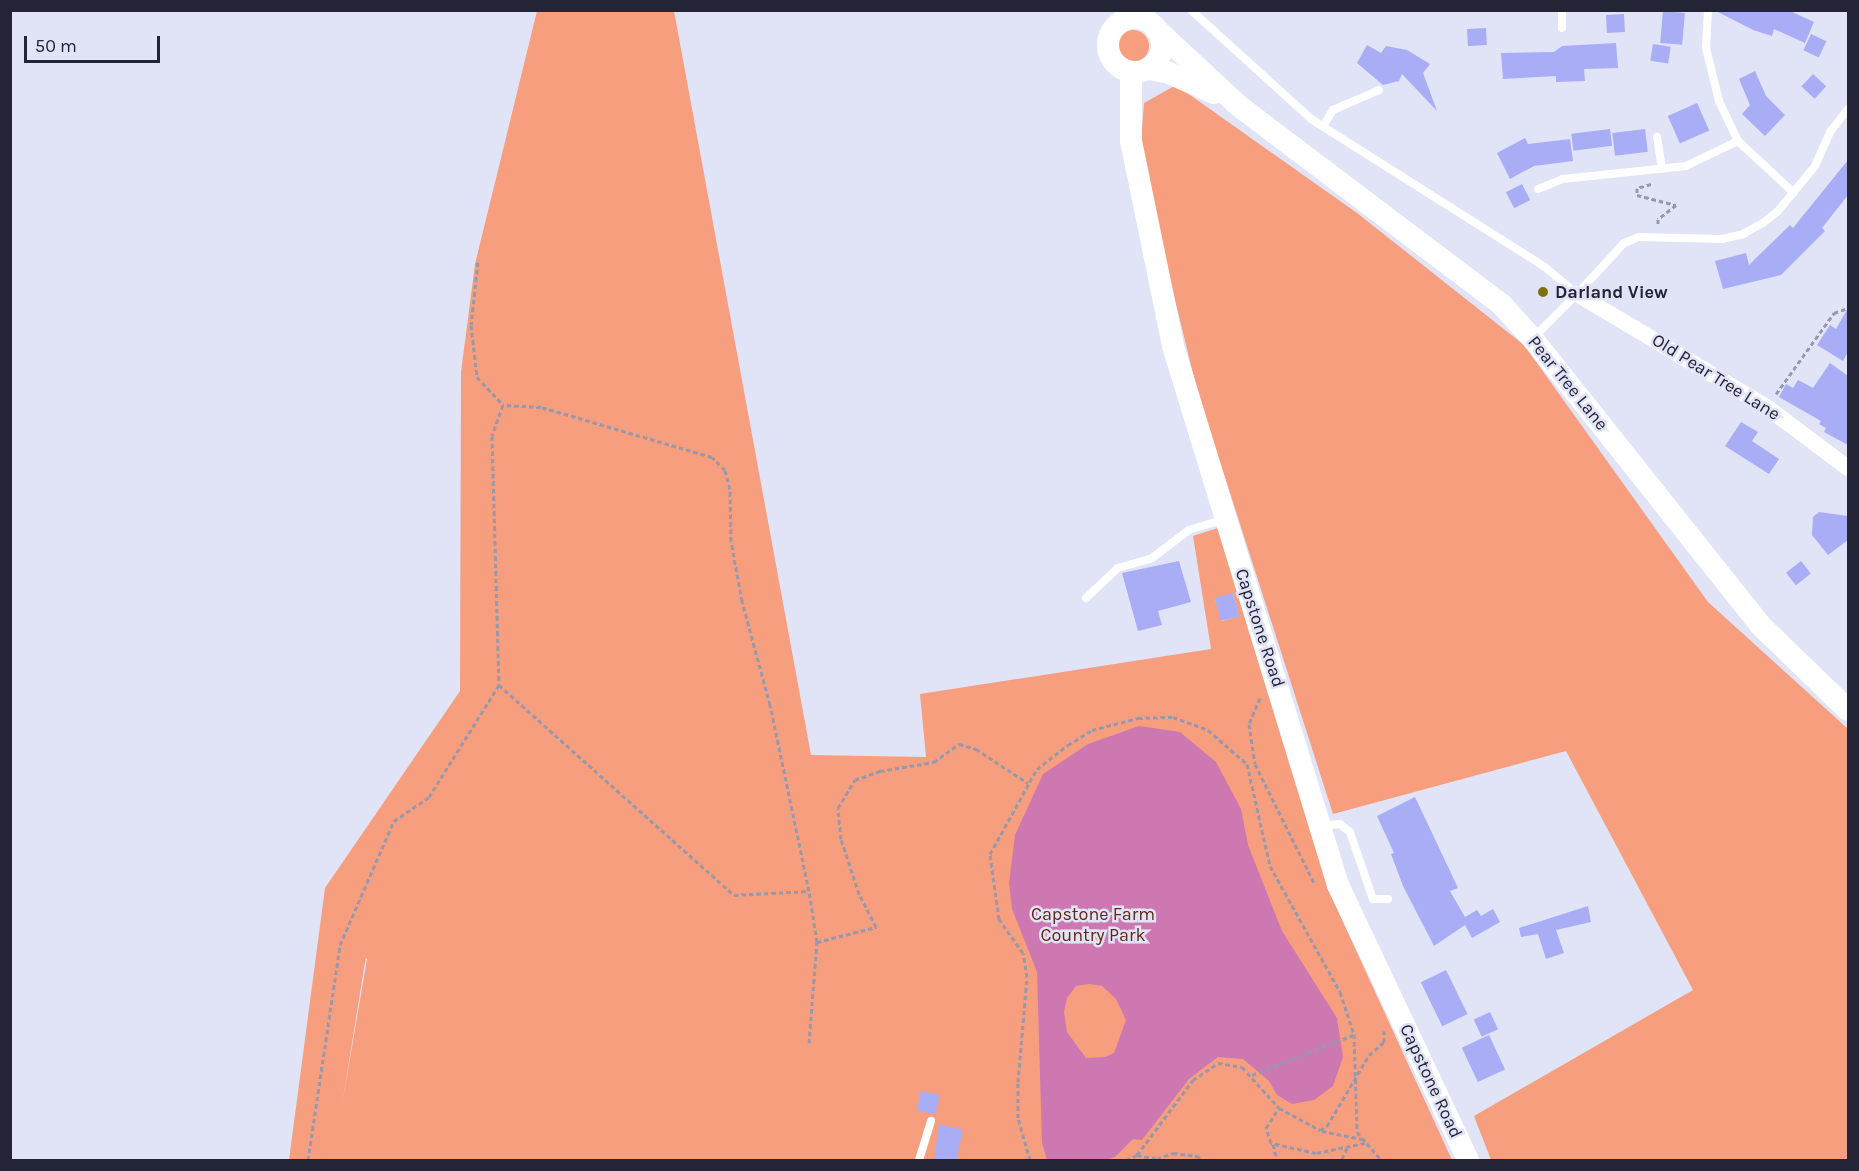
<!DOCTYPE html>
<style>
body{margin:0}
#map{position:relative;width:1859px;height:1171px;overflow:hidden;background:#e1e3f6;font-family:Karla,sans-serif}
div>[style]{position:absolute}
.green>*{inset:0;background:#f79e7e}
.round{border-radius:50%}
.water>*{inset:0;background:#ce78b2}
.building>*{inset:0;background:#a8adf5;transform-origin:0 0}
.path>*{height:3px;margin-top:-1.5px;transform-origin:0;background:repeating-linear-gradient(90deg,#9798ab 0 4.5px,transparent 0 7.5px)}
.lane>*{height:8px;margin:-4px;padding:0 4px;transform-origin:4px;border-radius:4px;background:#fff}
.street>*{height:16px;margin:-8px;padding:0 8px;transform-origin:8px;border-radius:8px;background:#fff}
.secondary>*{height:22px;margin:-11px;padding:0 11px;transform-origin:11px;border-radius:11px;background:#fff}
.secondary>.ring{margin:-11px;padding:0;box-sizing:content-box;background:none;border:22px solid #fff;border-radius:50%}
.dots>*{width:16px;height:16px;translate:-50% -50%;box-sizing:border-box;border:3px solid #e1e3f6;border-radius:50%}
span{translate:-50% -50%;white-space:nowrap;text-align:center;line-height:1.15;-webkit-text-stroke:5px #e1e3f6;paint-order:stroke}
.poi-label{font-size:18px;color:#232436;font-weight:700}
.left{translate:0 -50%;text-align:left}
.street-label{font-size:18px;color:#232436}
.park-label{font-size:18px;color:#652810}
.frame{position:absolute;inset:0;border:12px solid #232436;pointer-events:none}
.scale{position:absolute;left:24px;top:36px;width:136px;height:27px;box-sizing:border-box;border:3px solid #232436;border-top:0;padding-left:8px;font-size:18px;line-height:21px;white-space:nowrap;color:#232436;-webkit-text-stroke:4px #e1e3f6;paint-order:stroke}
</style>
<div id="map">
<div class="green">
<i style="clip-path:polygon(evenodd,537px 11px,674px 11px,811px 755px,926px 757px,920px 694px,1211px 649px,1193px 536px,1224px 526px,1328px 889px,1452px 1160px,289px 1160px,325px 888px,460px 691px,461px 372px,475px 264px,537px 11px,1233px 593px,1239px 616px,1222px 621px,1215px 599px,1233px 593px,537px 11px,366px 958px,367px 959px,342px 1105px,365px 962px,366px 958px)"></i>
<i class="round" style="left:1117px;top:30px;width:32px;height:32px"></i>
<i style="clip-path:polygon(1176px 85px,1357px 213px,1524px 345px,1708px 602px,1848px 729px,1848px 1160px,1491px 1160px,1474px 1116px,1693px 990px,1566px 751px,1333px 814px,1197px 390px,1140px 156px,1144px 103px)"></i>
</div>
<div class="water">
<i style="clip-path:polygon(evenodd,1139px 726px,1180px 732px,1216px 762px,1241px 809px,1248px 845px,1282px 931px,1337px 1018px,1343px 1057px,1333px 1086px,1314px 1100px,1292px 1104px,1277px 1095px,1269px 1081px,1243px 1059px,1218px 1057px,1189px 1079px,1142px 1140px,1133px 1139px,1115px 1157px,1106px 1160px,1047px 1160px,1042px 1143px,1037px 972px,1012px 909px,1009px 883px,1015px 835px,1043px 774px,1088px 744px,1139px 726px,1089px 984px,1102px 986px,1116px 999px,1126px 1020px,1114px 1053px,1105px 1057px,1086px 1058px,1067px 1032px,1064px 1012px,1067px 998px,1076px 986px,1089px 984px)"></i>
</div>
<div class="building">
<i style="clip-path:polygon(1714px 10px,1788px 10px,1814px 22px,1805px 43px,1774px 29px,1772px 36px,1753px 30px)"></i>
<i style="left:1663px;top:11px;width:22px;height:32px;rotate:5deg"></i>
<i style="left:1624px;top:14px;width:18px;height:18px;rotate:87deg"></i>
<i style="left:1486px;top:28px;width:17px;height:19px;rotate:87deg"></i>
<i style="left:1811px;top:34px;width:17px;height:18px;rotate:25deg"></i>
<i style="clip-path:polygon(1616px 43px,1618px 68px,1584px 69px,1585px 81px,1556px 82px,1556px 76px,1503px 79px,1501px 53px,1554px 52px,1562px 46px)"></i>
<i style="left:1653px;top:44px;width:18px;height:17px;rotate:9deg"></i>
<i style="clip-path:polygon(1367px 45px,1381px 53px,1386px 46px,1407px 50px,1430px 64px,1423px 73px,1437px 111px,1402px 74px,1399px 81px,1383px 85px,1357px 63px)"></i>
<i style="clip-path:polygon(1755px 71px,1766px 96px,1785px 115px,1765px 136px,1742px 114px,1750px 105px,1739px 79px)"></i>
<i style="left:1813px;top:74px;width:18px;height:17px;rotate:43deg"></i>
<i style="left:1697px;top:103px;width:30px;height:32px;rotate:66deg"></i>
<i style="left:1610px;top:129px;width:17px;height:39px;rotate:83deg"></i>
<i style="left:1645px;top:129px;width:23px;height:33px;rotate:83deg"></i>
<i style="clip-path:polygon(1525px 138px,1528px 144px,1570px 139px,1573px 161px,1534px 166px,1510px 179px,1497px 153px)"></i>
<i style="clip-path:polygon(1848px 160px,1848px 195px,1822px 228px,1825px 231px,1781px 275px,1723px 289px,1715px 261px,1746px 253px,1749px 265px,1790px 225px,1793px 228px)"></i>
<i style="left:1522px;top:184px;width:18px;height:18px;rotate:63deg"></i>
<i style="clip-path:polygon(1848px 308px,1848px 352px,1843px 361px,1817px 345px,1830px 325px,1836px 329px)"></i>
<i style="clip-path:polygon(1830px 363px,1848px 376px,1848px 445px,1824px 432px,1826px 428px,1819px 424px,1821px 421px,1779px 397px,1786px 384px,1793px 388px,1798px 380px,1813px 388px)"></i>
<i style="clip-path:polygon(1741px 422px,1758px 432px,1752px 441px,1779px 459px,1769px 474px,1725px 446px)"></i>
<i style="clip-path:polygon(1819px 512px,1848px 516px,1848px 540px,1828px 555px,1812px 535px,1813px 517px)"></i>
<i style="clip-path:polygon(1179px 561px,1191px 602px,1158px 611px,1162px 625px,1138px 631px,1122px 573px)"></i>
<i style="left:1801px;top:561px;width:16px;height:19px;rotate:52deg"></i>
<i style="left:1233px;top:593px;width:24px;height:19px;rotate:75deg"></i>
<i style="clip-path:polygon(1415px 797px,1458px 888px,1450px 891px,1465px 917px,1477px 910px,1481px 916px,1493px 909px,1500px 922px,1472px 938px,1465px 925px,1434px 946px,1403px 886px,1391px 854px,1394px 853px,1377px 816px)"></i>
<i style="clip-path:polygon(1588px 906px,1591px 922px,1556px 930px,1564px 953px,1546px 959px,1538px 934px,1521px 937px,1519px 928px)"></i>
<i style="left:1446px;top:970px;width:49px;height:28px;rotate:64deg"></i>
<i style="left:1490px;top:1012px;width:19px;height:18px;rotate:65deg"></i>
<i style="left:1489px;top:1035px;width:38px;height:30px;rotate:65deg"></i>
<i style="left:921px;top:1091px;width:19px;height:20px;rotate:12deg"></i>
<i style="clip-path:polygon(939px 1124px,963px 1130px,956px 1161px,934px 1161px)"></i>
</div>
<div class="path">
<i style="left:1651px;top:184px;width:15px;rotate:164deg"></i>
<i style="left:1637px;top:188px;width:7px;rotate:90deg"></i>
<i style="left:1637px;top:195px;width:40px;rotate:14.4deg"></i>
<i style="left:1676px;top:205px;width:23px;rotate:142deg"></i>
<i style="left:1658px;top:219px;width:6px;rotate:90deg"></i>
<i style="left:478px;top:262px;width:63px;rotate:96.3deg"></i>
<i style="left:471px;top:325px;width:52px;rotate:83.4deg"></i>
<i style="left:477px;top:377px;width:38px;rotate:47deg"></i>
<i style="left:1776px;top:394px;width:100px;rotate:-54.4deg"></i>
<i style="left:1834px;top:313px;width:15px;rotate:-20deg"></i>
<i style="left:1260px;top:698px;width:28px;rotate:113deg"></i>
<i style="left:1249px;top:724px;width:40px;rotate:81.5deg"></i>
<i style="left:1255px;top:764px;width:135px;rotate:63.6deg"></i>
<i style="left:817px;top:942px;width:61px;rotate:-14.3deg"></i>
<i style="left:876px;top:927px;width:37px;rotate:-117deg"></i>
<i style="left:859px;top:894px;width:58px;rotate:-108.1deg"></i>
<i style="left:841px;top:839px;width:31px;rotate:-96deg"></i>
<i style="left:838px;top:808px;width:33px;rotate:-59deg"></i>
<i style="left:855px;top:780px;width:27px;rotate:-20deg"></i>
<i style="left:880px;top:771px;width:55px;rotate:-9.5deg"></i>
<i style="left:934px;top:762px;width:31px;rotate:-36deg"></i>
<i style="left:959px;top:744px;width:18px;rotate:16deg"></i>
<i style="left:976px;top:749px;width:62px;rotate:33.2deg"></i>
<i style="left:809px;top:1043px;width:101px;rotate:-85.5deg"></i>
<i style="left:817px;top:942px;width:52px;rotate:-98.9deg"></i>
<i style="left:809px;top:891px;width:190px;rotate:-101.8deg"></i>
<i style="left:770px;top:705px;width:108px;rotate:-105.1deg"></i>
<i style="left:742px;top:601px;width:61px;rotate:-100.4deg"></i>
<i style="left:731px;top:541px;width:52px;rotate:-91.1deg"></i>
<i style="left:730px;top:489px;width:20px;rotate:-105deg"></i>
<i style="left:725px;top:470px;width:18px;rotate:-135deg"></i>
<i style="left:712px;top:457px;width:178px;rotate:-163.7deg"></i>
<i style="left:541px;top:407px;width:38px;rotate:-177deg"></i>
<i style="left:503px;top:405px;width:33px;rotate:110deg"></i>
<i style="left:492px;top:436px;width:249px;rotate:88.4deg"></i>
<i style="left:499px;top:685px;width:315px;rotate:41.8deg"></i>
<i style="left:734px;top:895px;width:75px;rotate:-3.1deg"></i>
<i style="left:1252px;top:1075px;width:109px;rotate:-21.6deg"></i>
<i style="left:1322px;top:1131px;width:41px;rotate:11.3deg"></i>
<i style="left:1365px;top:1143px;width:50px;rotate:168.5deg"></i>
<i style="left:1316px;top:1153px;width:46px;rotate:-167.5deg"></i>
<i style="left:1271px;top:1143px;width:16px;rotate:-108deg"></i>
<i style="left:1266px;top:1128px;width:24px;rotate:-57deg"></i>
<i style="left:1279px;top:1108px;width:47px;rotate:28.2deg"></i>
<i style="left:1320px;top:1130px;width:8px;rotate:-30deg"></i>
<i style="left:1327px;top:1126px;width:82px;rotate:-59.4deg"></i>
<i style="left:1369px;top:1055px;width:20px;rotate:-41deg"></i>
<i style="left:1384px;top:1042px;width:11px;rotate:-90deg"></i>
<i style="left:1273px;top:1144px;width:12px;rotate:76deg"></i>
<i style="left:1137px;top:1155px;width:20px;rotate:11deg"></i>
<i style="left:1157px;top:1159px;width:17px;rotate:-21deg"></i>
<i style="left:1173px;top:1153px;width:26px;rotate:7deg"></i>
<i style="left:1199px;top:1156px;width:4px;rotate:90deg"></i>
<i style="left:1342px;top:1159px;width:12px;rotate:-66deg"></i>
<i style="left:308px;top:1160px;width:217px;rotate:-81.5deg"></i>
<i style="left:340px;top:945px;width:135px;rotate:-66.5deg"></i>
<i style="left:394px;top:821px;width:42px;rotate:-34.4deg"></i>
<i style="left:429px;top:797px;width:132px;rotate:-58deg"></i>
<i style="left:1030px;top:1160px;width:44px;rotate:-105.9deg"></i>
<i style="left:1018px;top:1118px;width:36px;rotate:-90deg"></i>
<i style="left:1018px;top:1082px;width:105px;rotate:-85.1deg"></i>
<i style="left:1027px;top:977px;width:24px;rotate:-99deg"></i>
<i style="left:1023px;top:953px;width:42px;rotate:-125.2deg"></i>
<i style="left:999px;top:919px;width:66px;rotate:-97.9deg"></i>
<i style="left:990px;top:854px;width:97px;rotate:-61.1deg"></i>
<i style="left:1037px;top:769px;width:39px;rotate:-38deg"></i>
<i style="left:1068px;top:745px;width:28px;rotate:-32deg"></i>
<i style="left:1092px;top:730px;width:48px;rotate:-14.6deg"></i>
<i style="left:1138px;top:718px;width:35px;rotate:-2deg"></i>
<i style="left:1173px;top:717px;width:37px;rotate:20deg"></i>
<i style="left:1208px;top:730px;width:52px;rotate:41.1deg"></i>
<i style="left:1247px;top:764px;width:105px;rotate:77.3deg"></i>
<i style="left:1270px;top:866px;width:144px;rotate:60.9deg"></i>
<i style="left:1340px;top:992px;width:44px;rotate:71.6deg"></i>
<i style="left:1354px;top:1034px;width:98px;rotate:88.2deg"></i>
<i style="left:1357px;top:1132px;width:37px;rotate:49deg"></i>
<i style="left:1126px;top:1160px;width:12px;rotate:-24deg"></i>
<i style="left:1137px;top:1155px;width:94px;rotate:-53.3deg"></i>
<i style="left:1193px;top:1080px;width:30px;rotate:-34deg"></i>
<i style="left:1218px;top:1063px;width:24px;rotate:9deg"></i>
<i style="left:1242px;top:1067px;width:55px;rotate:47.9deg"></i>
</div>
<div class="lane">
<i style="left:1191px;top:10px;width:162px;rotate:42.2deg"></i>
<i style="left:1311px;top:119px;width:277px;rotate:32.3deg"></i>
<i style="left:1545px;top:267px;width:42px;rotate:40.2deg"></i>
<i style="left:1577px;top:294px;width:62px;rotate:135deg"></i>
<i style="left:1708px;top:10px;width:38px;rotate:93deg"></i>
<i style="left:1706px;top:48px;width:55px;rotate:76.2deg"></i>
<i style="left:1719px;top:101px;width:44px;rotate:64.6deg"></i>
<i style="left:1738px;top:141px;width:76px;rotate:42.9deg"></i>
<i style="left:1562px;top:28px;width:18px;rotate:-90deg"></i>
<i style="left:1323px;top:126px;width:19px;rotate:-58deg"></i>
<i style="left:1333px;top:110px;width:50px;rotate:-23.5deg"></i>
<i style="left:1657px;top:137px;width:32px;rotate:81deg"></i>
<i style="left:1538px;top:189px;width:27px;rotate:-22deg"></i>
<i style="left:1563px;top:179px;width:124px;rotate:-6deg"></i>
<i style="left:1686px;top:166px;width:58px;rotate:-25.7deg"></i>
<i style="left:1577px;top:294px;width:69px;rotate:-47.3deg"></i>
<i style="left:1624px;top:243px;width:16px;rotate:-22deg"></i>
<i style="left:1639px;top:237px;width:83px;rotate:1.4deg"></i>
<i style="left:1722px;top:239px;width:22px;rotate:-13deg"></i>
<i style="left:1743px;top:234px;width:23px;rotate:-29deg"></i>
<i style="left:1763px;top:223px;width:19px;rotate:-39deg"></i>
<i style="left:1778px;top:211px;width:58px;rotate:-50.6deg"></i>
<i style="left:1815px;top:166px;width:37px;rotate:-66deg"></i>
<i style="left:1830px;top:132px;width:29px;rotate:-52deg"></i>
<i style="left:1086px;top:598px;width:44px;rotate:-43.2deg"></i>
<i style="left:1118px;top:568px;width:35px;rotate:-16deg"></i>
<i style="left:1152px;top:558px;width:46px;rotate:-37.1deg"></i>
<i style="left:1189px;top:530px;width:38px;rotate:-17deg"></i>
<i style="left:1320px;top:826px;width:20px;rotate:-6deg"></i>
<i style="left:1340px;top:824px;width:13px;rotate:39deg"></i>
<i style="left:1350px;top:832px;width:71px;rotate:71.1deg"></i>
<i style="left:1373px;top:899px;width:15px"></i>
<i style="left:919px;top:1160px;width:41px;rotate:-72.9deg"></i>
</div>
<div class="street">
<i style="left:1577px;top:294px;width:222px;rotate:30.8deg"></i>
<i style="left:1768px;top:408px;width:100px;rotate:36.9deg"></i>
</div>
<div class="secondary">
<i class="ring" style="left:1108px;top:18px;width:32px;height:32px"></i>
<i style="left:1156px;top:29px;width:113px;rotate:42.9deg"></i>
<i style="left:1239px;top:106px;width:330px;rotate:37.1deg"></i>
<i style="left:1502px;top:305px;width:45px;rotate:47.7deg"></i>
<i style="left:1532px;top:338px;width:367px;rotate:51.5deg"></i>
<i style="left:1760px;top:625px;width:122px;rotate:44deg"></i>
<i style="left:1149px;top:69px;width:20px;rotate:11deg"></i>
<i style="left:1169px;top:73px;width:49px;rotate:24deg"></i>
<i style="left:1131px;top:72px;width:69px;rotate:90deg"></i>
<i style="left:1131px;top:141px;width:209px;rotate:78.4deg"></i>
<i style="left:1173px;top:346px;width:564px;rotate:72.98deg"></i>
<i style="left:1338px;top:885px;width:304px;rotate:64.7deg"></i>
</div>
<div class="dots">
<i style="left:1543px;top:292px;background:#7e700f"></i>
</div>
<div class="poi-label">
<span class="left" style="left:1555px;top:292px">Darland View</span>
</div>
<div class="street-label">
<span style="left:1716px;top:377px;rotate:32deg">Old Pear Tree Lane</span>
<span style="left:1568px;top:383px;rotate:51deg">Pear Tree Lane</span>
<span style="left:1260px;top:628px;rotate:72deg">Capstone Road</span>
<span style="left:1431px;top:1081px;rotate:65deg">Capstone Road</span>
</div>
<div class="park-label">
<span style="left:1093px;top:925px">Capstone Farm<br>Country Park</span>
</div>
<div class="frame"></div>
<div class="scale">50 m</div>
</div>
